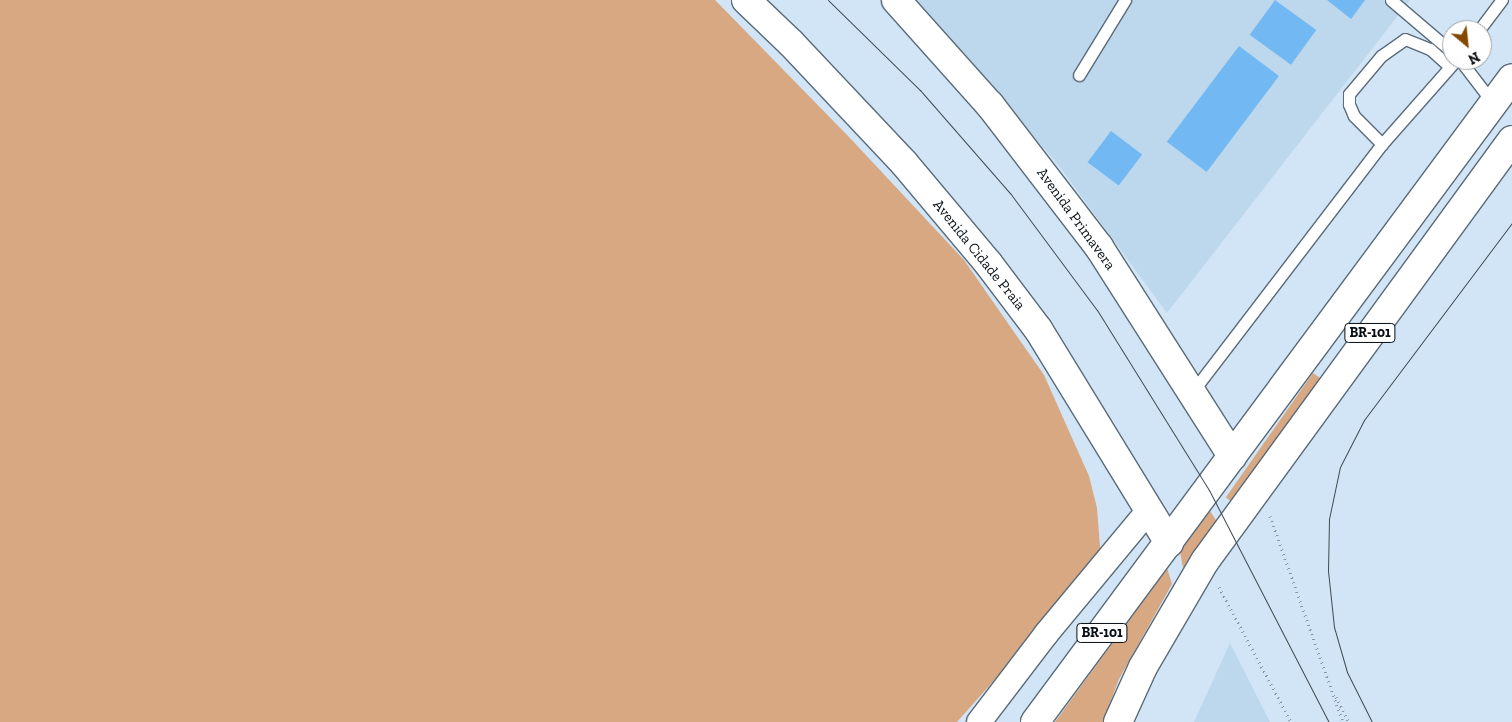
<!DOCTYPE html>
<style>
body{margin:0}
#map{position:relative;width:1512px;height:722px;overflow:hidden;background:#d1e5f6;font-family:"Zilla Slab",serif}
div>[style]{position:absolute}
.built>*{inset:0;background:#bdd7ec}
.green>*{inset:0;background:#d7a881;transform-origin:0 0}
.building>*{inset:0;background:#72b8f3;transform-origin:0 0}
.path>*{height:3px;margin-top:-1.5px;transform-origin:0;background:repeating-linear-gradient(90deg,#8796a3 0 1px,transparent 0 5px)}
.roads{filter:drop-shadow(1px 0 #5a6b7a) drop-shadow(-1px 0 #5a6b7a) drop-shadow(0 1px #5a6b7a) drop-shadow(0 -1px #5a6b7a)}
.service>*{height:11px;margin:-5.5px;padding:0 5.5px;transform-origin:5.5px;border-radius:5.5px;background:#fff}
.minor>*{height:24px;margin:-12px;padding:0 12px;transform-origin:12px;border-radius:12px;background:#fff}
.tertiary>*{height:28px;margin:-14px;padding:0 14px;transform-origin:14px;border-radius:14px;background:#fff}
.secondary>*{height:28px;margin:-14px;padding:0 14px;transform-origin:14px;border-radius:14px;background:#fff}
.primary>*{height:28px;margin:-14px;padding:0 14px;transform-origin:14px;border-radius:14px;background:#fff}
.tram>*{height:1px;margin:-0.5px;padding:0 0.5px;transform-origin:0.5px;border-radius:0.5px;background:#3f4951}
span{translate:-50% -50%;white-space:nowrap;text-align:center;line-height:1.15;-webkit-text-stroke:4px #fff;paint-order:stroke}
.shield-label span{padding:1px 4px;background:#fff;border:1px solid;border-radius:4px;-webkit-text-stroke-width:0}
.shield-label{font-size:14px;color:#070e13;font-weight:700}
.street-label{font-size:15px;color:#070e13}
.north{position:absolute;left:1442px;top:20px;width:50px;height:50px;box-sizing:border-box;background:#fff;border:1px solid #9c9fa1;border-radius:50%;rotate:152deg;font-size:14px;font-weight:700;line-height:20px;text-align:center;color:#070e13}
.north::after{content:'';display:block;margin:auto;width:18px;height:22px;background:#844901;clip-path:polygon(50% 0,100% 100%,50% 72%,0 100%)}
</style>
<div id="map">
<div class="built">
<i style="clip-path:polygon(912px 0,1410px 0,1167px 313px,1056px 162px)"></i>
<i style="clip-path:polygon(1230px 643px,1270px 722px,1194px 722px)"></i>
</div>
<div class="green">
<i style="clip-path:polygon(0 0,715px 0,849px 137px,964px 260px,1044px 375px,1089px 476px,1097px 508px,1101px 560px,957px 722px,0 722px)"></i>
<i style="left:1313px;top:373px;width:12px;height:152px;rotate:35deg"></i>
<i style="clip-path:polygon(1210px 511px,1217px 522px,1183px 568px,1180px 551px)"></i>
<i style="clip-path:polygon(1167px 568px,1172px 584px,1119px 679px,1103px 722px,1055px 722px)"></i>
</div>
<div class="building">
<i style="left:1275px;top:0;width:51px;height:43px;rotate:36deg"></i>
<i style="clip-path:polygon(1327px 0,1365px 0,1351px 19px)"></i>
<i style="left:1239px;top:46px;width:50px;height:120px;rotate:37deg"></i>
<i style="left:1111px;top:131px;width:39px;height:39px;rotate:37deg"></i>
</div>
<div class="path">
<i style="left:1270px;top:516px;width:219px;rotate:70.5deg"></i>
<i style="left:1219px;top:587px;width:153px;rotate:61.9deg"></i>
<i style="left:1336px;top:697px;width:28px;rotate:63deg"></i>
</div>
<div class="roads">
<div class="service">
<i style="left:1391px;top:0;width:80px;rotate:40.4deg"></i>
<i style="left:1479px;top:30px;width:38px;rotate:-53deg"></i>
<i style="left:1460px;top:60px;width:54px;rotate:52.5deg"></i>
<i style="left:1079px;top:75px;width:88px;rotate:-58.5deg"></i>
<i style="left:1382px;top:144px;width:40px;rotate:-135deg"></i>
<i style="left:1354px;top:116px;width:13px;rotate:-113deg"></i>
<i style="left:1349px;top:104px;width:10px;rotate:-90deg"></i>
<i style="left:1349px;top:94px;width:50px;rotate:-49.9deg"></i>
<i style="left:1381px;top:56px;width:29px;rotate:-35deg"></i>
<i style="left:1405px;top:39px;width:27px;rotate:22deg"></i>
<i style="left:1430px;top:49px;width:25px;rotate:42deg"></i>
<i style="left:1193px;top:391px;width:311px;rotate:-52.6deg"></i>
<i style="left:1382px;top:144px;width:112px;rotate:-48.6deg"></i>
</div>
<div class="minor">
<i style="left:979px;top:722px;width:111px;rotate:-52.7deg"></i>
<i style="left:1046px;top:634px;width:161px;rotate:-50.3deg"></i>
</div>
<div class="tertiary">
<i style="left:896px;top:0;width:141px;rotate:48.2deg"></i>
<i style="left:990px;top:105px;width:179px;rotate:52.5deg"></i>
<i style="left:1099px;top:247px;width:248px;rotate:57.5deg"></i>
</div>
<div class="secondary">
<i style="left:746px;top:0;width:62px;rotate:43.7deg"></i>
<i style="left:791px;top:43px;width:165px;rotate:46.7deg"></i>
<i style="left:904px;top:163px;width:131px;rotate:50deg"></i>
<i style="left:988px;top:263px;width:83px;rotate:52.9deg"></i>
<i style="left:1038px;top:329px;width:251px;rotate:58.5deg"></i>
</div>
<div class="primary">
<i style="left:1035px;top:722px;width:801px;rotate:-53.47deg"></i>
<i style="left:1118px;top:722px;width:60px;rotate:-65.6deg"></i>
<i style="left:1143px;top:667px;width:123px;rotate:-59.7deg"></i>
<i style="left:1205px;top:561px;width:521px;rotate:-53.9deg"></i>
</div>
</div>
<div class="tram">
<i style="left:828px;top:0;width:129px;rotate:44.4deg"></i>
<i style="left:920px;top:90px;width:137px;rotate:48.9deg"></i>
<i style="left:1010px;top:193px;width:146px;rotate:53.4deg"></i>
<i style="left:1097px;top:310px;width:212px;rotate:58.1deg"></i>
<i style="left:1209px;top:490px;width:261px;rotate:62.7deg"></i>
<i style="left:1372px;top:722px;width:56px;rotate:-116.6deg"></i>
<i style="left:1347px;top:672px;width:47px;rotate:-106.1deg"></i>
<i style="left:1334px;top:627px;width:56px;rotate:-96.1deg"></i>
<i style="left:1328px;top:571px;width:52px;rotate:-88.9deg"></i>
<i style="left:1329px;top:519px;width:53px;rotate:-78.1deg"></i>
<i style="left:1340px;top:467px;width:53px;rotate:-62.9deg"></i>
<i style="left:1364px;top:420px;width:246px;rotate:-53.1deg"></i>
</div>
<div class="shield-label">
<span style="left:1370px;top:333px">BR-101</span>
<span style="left:1102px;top:633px">BR-101</span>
</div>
<div class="street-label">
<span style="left:1076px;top:219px;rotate:54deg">Avenida Primavera</span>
<span style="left:979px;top:255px;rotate:51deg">Avenida Cidade Praia</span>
</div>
<div class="north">N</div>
</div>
